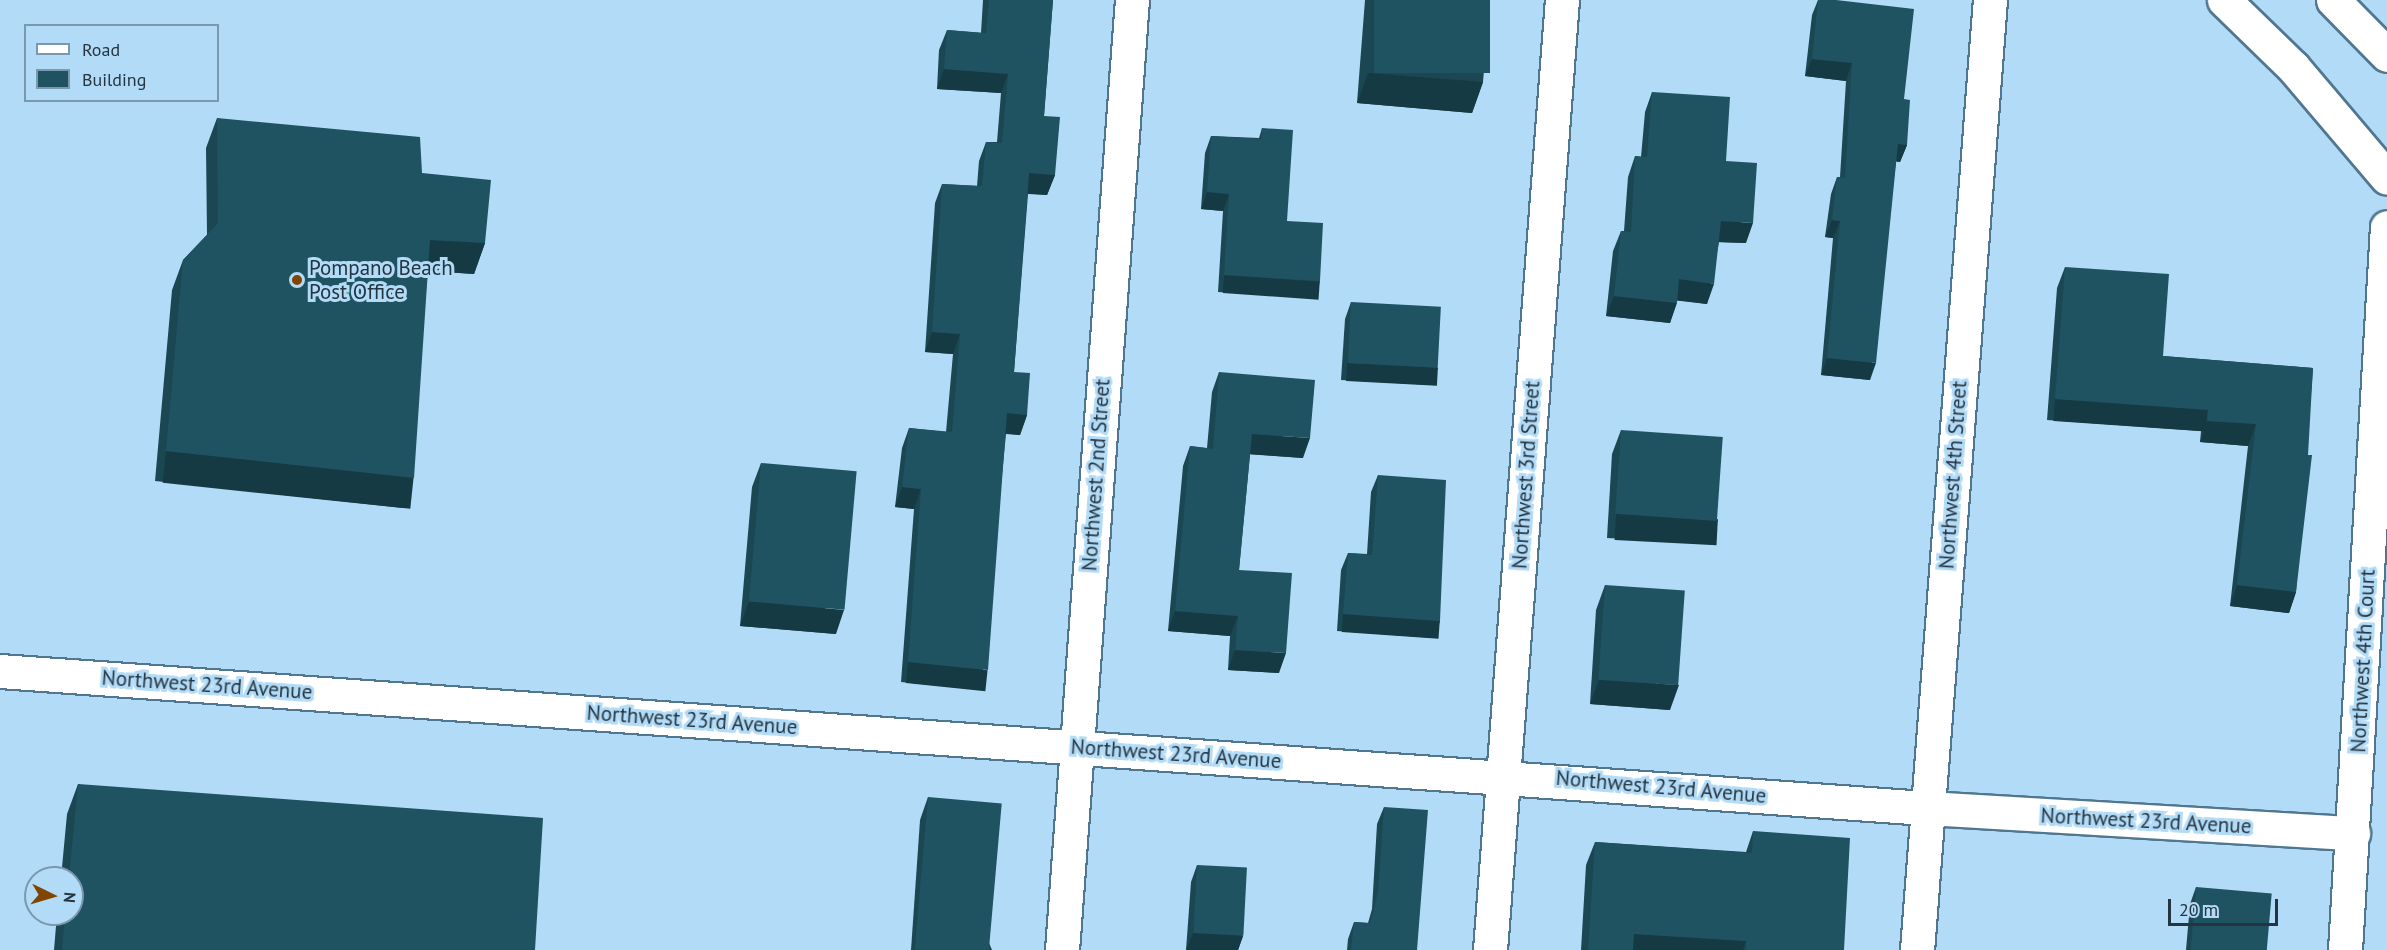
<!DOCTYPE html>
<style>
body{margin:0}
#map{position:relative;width:2387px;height:950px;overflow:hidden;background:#b2dbf7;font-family:"PT Sans",sans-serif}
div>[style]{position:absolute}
.roads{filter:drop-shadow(2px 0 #517790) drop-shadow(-2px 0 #517790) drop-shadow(0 2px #517790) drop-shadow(0 -2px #517790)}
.minor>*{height:33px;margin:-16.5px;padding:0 16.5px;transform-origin:16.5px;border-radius:16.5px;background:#fff}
.major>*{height:33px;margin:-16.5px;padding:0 16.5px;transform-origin:16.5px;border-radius:16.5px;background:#fff}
.wall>*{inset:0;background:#1b4753}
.shaded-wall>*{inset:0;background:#163a44;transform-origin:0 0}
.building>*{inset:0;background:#1f5361;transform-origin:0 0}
.dots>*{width:16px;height:16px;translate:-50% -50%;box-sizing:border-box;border:3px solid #b2dbf7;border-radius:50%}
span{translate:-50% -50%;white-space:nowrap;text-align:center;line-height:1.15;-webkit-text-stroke:6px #b2dbf7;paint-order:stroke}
.poi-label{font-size:21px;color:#253540}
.left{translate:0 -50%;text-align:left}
.street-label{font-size:21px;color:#253540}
.legend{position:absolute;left:24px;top:24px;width:195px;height:78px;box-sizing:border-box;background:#b2dbf7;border:2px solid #7a99ae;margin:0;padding:8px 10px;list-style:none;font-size:18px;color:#253540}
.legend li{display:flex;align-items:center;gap:12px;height:30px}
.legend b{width:30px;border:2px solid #7a99ae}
.north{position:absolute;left:24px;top:866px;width:60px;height:60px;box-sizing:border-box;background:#b2dbf7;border:2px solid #7a99ae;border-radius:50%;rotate:95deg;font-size:16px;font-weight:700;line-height:24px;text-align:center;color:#253540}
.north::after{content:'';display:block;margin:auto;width:21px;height:27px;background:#814401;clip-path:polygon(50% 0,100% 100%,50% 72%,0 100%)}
.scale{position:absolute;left:2168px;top:899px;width:110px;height:27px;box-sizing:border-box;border:3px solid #253540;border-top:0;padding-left:8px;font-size:18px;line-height:21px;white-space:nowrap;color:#253540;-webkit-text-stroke:4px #b2dbf7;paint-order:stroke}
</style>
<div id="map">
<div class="roads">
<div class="minor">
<i style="left:0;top:671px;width:1932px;rotate:4.07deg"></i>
<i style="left:1927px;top:808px;width:427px;rotate:3.4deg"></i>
<i style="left:1062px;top:950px;width:953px;rotate:-85.79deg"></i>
<i style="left:1490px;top:950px;width:953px;rotate:-85.67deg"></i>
<i style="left:1917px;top:950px;width:953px;rotate:-85.61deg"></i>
<i style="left:2345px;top:950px;width:724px;rotate:-86.68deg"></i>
</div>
<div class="major">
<i style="left:2224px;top:0;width:96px;rotate:44.2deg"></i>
<i style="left:2293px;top:67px;width:145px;rotate:49.7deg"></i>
<i style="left:2333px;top:0;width:77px;rotate:45.5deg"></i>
</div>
</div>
<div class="wall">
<i style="clip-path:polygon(983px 0,1053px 0,1044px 116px,1055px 175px,1047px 195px,1028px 194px,1014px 372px,1027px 415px,1020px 435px,1006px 434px,981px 690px,901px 682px,914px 509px,895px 507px,902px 448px,909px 428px,946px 432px,953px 354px,925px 352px,935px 203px,942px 184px,977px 186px,979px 161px,986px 142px,997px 142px,1001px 93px,937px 89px,939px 50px,947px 30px,981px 33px)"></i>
<i style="clip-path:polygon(1365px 0,1490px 0,1483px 82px,1472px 113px,1357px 103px)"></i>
<i style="clip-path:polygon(1818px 0,1836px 0,1904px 99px,1907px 145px,1900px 162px,1896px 161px,1870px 380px,1821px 375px,1833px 238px,1825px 237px,1831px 194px,1837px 177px,1840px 177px,1846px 81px,1805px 76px,1812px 15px)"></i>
<i style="clip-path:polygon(1652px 92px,1726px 161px,1746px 243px,1719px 242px,1707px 304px,1677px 300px,1670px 323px,1606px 316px,1613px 251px,1621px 231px,1624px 231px,1628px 177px,1635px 156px,1641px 157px,1645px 112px)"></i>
<i style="clip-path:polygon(217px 118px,422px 173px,485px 243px,474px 274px,428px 271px,403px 508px,155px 481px,172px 290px,183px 260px,207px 235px,206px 148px)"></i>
<i style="clip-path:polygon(1262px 128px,1287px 221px,1320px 281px,1314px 298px,1218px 292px,1223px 211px,1201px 209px,1205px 153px,1211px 136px,1259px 138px)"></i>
<i style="clip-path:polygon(2065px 267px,2163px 356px,2313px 368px,2296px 592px,2289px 613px,2230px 606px,2248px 446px,2200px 442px,2201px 431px,2047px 420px,2057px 288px)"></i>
<i style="clip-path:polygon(1351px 302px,1438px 368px,1432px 385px,1341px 380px,1345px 319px)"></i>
<i style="clip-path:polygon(1219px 372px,1303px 458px,1250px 454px,1239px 570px,1279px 673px,1228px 670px,1230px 636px,1168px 631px,1183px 466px,1190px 446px,1207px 448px,1212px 392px)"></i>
<i style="clip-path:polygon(1621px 430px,1718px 520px,1709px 544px,1607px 538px,1612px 454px)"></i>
<i style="clip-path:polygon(761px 463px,836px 634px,740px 626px,752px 487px)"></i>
<i style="clip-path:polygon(1378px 475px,1440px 621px,1434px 638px,1337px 631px,1341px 570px,1348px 553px,1367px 554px,1371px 492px)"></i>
<i style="clip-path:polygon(1605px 585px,1670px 710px,1590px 704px,1596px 610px)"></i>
<i style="clip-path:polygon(78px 784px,535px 950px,54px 950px,57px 914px,72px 914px,72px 878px,61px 878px,67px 814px)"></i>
<i style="clip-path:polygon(928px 797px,992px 950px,911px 950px,920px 820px)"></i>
<i style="clip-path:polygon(1384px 807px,1417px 950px,1347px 950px,1348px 939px,1354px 922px,1368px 923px,1372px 909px,1377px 824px)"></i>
<i style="clip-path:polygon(1753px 831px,1844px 950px,1581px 950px,1586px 865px,1595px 842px,1746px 852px)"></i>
<i style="clip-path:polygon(1197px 865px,1243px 936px,1238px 950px,1186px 950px,1191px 882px)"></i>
<i style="clip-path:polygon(2196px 887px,2267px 950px,2186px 950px,2190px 904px)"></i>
</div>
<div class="shaded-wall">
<i style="clip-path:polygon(1812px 59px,1852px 63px,1846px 81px,1805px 76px)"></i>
<i style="clip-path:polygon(944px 69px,1008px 74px,1001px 93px,937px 89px)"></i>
<i style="clip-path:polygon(1368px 73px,1483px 82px,1472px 113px,1357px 103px)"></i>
<i style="clip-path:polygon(1898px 144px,1907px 145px,1900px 162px,1892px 161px)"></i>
<i style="clip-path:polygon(1029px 173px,1055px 175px,1047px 195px,1022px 193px)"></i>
<i style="clip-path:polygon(1207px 192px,1229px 194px,1223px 211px,1201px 209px)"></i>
<i style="clip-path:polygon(1832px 220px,1840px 221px,1833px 238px,1825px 237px)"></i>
<i style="clip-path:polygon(1721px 221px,1753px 223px,1746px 243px,1714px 242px)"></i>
<i style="clip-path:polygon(430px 240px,485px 243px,474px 274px,419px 270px)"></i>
<i style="left:1224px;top:275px;width:96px;height:18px;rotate:4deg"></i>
<i style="clip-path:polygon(1679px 279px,1714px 284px,1707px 304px,1672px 300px)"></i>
<i style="clip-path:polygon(1614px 296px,1677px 303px,1670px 323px,1606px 316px)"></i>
<i style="clip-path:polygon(932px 332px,960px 334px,953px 354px,925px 352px)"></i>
<i style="clip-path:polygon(1827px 358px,1876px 363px,1870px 380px,1821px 375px)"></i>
<i style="left:1347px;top:363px;width:91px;height:18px;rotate:3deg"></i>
<i style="left:2055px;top:399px;width:153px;height:22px;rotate:4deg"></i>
<i style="clip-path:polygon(1007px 413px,1027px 415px,1020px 435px,1000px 433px)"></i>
<i style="clip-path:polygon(2207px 421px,2256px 424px,2248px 446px,2200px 442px)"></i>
<i style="clip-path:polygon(1252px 434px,1310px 438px,1303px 458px,1245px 454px)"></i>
<i style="left:166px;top:451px;width:249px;height:32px;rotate:6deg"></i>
<i style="clip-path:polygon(902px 487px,921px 489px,914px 509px,895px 507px)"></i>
<i style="left:1616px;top:514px;width:102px;height:26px;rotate:3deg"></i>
<i style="clip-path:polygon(2237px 585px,2296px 592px,2289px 613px,2230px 606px)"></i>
<i style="clip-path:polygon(749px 601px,844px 610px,836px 634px,740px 626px)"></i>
<i style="clip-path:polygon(1175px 611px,1238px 616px,1230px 636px,1168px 631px)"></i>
<i style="left:1343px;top:614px;width:97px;height:18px;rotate:4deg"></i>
<i style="clip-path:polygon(1235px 650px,1286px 653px,1279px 673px,1228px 670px)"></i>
<i style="left:908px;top:662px;width:80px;height:21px;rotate:6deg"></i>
<i style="clip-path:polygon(1599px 680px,1679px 685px,1670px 710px,1590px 704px)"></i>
<i style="clip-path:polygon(1193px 933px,1243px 936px,1238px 950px,1186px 950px)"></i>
<i style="clip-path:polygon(1634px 934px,1746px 941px,1743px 950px,1628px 950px)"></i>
</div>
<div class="building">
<i style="clip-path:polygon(989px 0,1053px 0,1044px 116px,1060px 117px,1055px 175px,1029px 173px,1014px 372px,1030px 373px,1027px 415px,1007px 413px,988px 670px,908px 662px,921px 489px,902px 487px,909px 428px,952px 432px,960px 334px,932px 332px,942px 184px,982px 186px,986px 142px,1002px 143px,1008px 74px,944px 69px,947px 30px,986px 33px)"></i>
<i style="left:1374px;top:0;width:116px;height:73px"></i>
<i style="clip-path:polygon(1818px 0,1836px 0,1914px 9px,1904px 99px,1910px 100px,1907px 145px,1898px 144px,1876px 363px,1827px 358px,1840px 221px,1832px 220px,1837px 177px,1845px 178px,1852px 63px,1812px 59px)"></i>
<i style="clip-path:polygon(1652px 92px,1730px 97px,1726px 161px,1757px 163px,1753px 223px,1721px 221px,1714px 284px,1679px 279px,1677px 303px,1614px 296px,1621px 231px,1631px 232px,1635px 156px,1647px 157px)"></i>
<i style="clip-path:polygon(217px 118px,420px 137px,422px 173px,491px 180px,485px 243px,430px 240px,414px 478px,166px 451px,183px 260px,218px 223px)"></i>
<i style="clip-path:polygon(1262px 128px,1293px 130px,1287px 221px,1323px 223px,1320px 281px,1224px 275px,1229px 194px,1207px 192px,1211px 136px,1261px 139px)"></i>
<i style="clip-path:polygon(2065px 267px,2169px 274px,2163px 356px,2313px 368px,2308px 455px,2312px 455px,2296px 592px,2237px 585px,2256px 424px,2207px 421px,2208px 410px,2055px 399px)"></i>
<i style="left:1351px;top:302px;width:90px;height:61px;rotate:3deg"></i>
<i style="clip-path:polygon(1219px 372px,1315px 380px,1310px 438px,1252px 434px,1239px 570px,1292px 573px,1286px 653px,1235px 650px,1238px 616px,1175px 611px,1190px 446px,1213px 449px)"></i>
<i style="left:1621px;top:430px;width:102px;height:84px;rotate:4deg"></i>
<i style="left:761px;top:463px;width:96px;height:139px;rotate:5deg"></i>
<i style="clip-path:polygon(1378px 475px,1446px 480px,1440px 621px,1343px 614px,1348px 553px,1372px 555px)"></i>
<i style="left:1605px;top:585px;width:80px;height:95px;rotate:4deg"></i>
<i style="clip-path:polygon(78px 784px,543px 818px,535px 950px,62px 950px,65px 914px,72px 914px,72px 878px,69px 878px)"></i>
<i style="left:928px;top:797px;width:74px;height:153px;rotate:5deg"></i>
<i style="clip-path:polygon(1384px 807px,1428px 810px,1417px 950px,1351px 950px,1354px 922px,1370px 923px,1378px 892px)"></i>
<i style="clip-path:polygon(1753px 831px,1850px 838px,1844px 950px,1746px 950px,1746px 941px,1634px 934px,1633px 950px,1588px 950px,1595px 842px,1752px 853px)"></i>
<i style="left:1197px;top:865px;width:50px;height:68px;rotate:3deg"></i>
<i style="left:2196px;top:887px;width:76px;height:63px;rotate:5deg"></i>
</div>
<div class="dots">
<i style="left:297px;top:280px;background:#814401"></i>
</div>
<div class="poi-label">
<span class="left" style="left:309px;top:280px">Pompano Beach<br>Post Office</span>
</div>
<div class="street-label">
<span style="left:1096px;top:475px;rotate:-86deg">Northwest 2nd Street</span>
<span style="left:1526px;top:475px;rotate:-86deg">Northwest 3rd Street</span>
<span style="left:1953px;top:475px;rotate:-86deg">Northwest 4th Street</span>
<span style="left:2363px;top:661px;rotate:-87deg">Northwest 4th Court</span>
<span style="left:207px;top:685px;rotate:4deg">Northwest 23rd Avenue</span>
<span style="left:692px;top:720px;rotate:4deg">Northwest 23rd Avenue</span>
<span style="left:1176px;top:754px;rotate:4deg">Northwest 23rd Avenue</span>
<span style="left:1661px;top:787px;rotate:5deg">Northwest 23rd Avenue</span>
<span style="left:2146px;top:821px;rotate:3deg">Northwest 23rd Avenue</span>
</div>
<ul class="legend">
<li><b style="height:8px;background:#fff"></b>Road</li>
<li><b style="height:16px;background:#1f5361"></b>Building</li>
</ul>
<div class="north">N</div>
<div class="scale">20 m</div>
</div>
